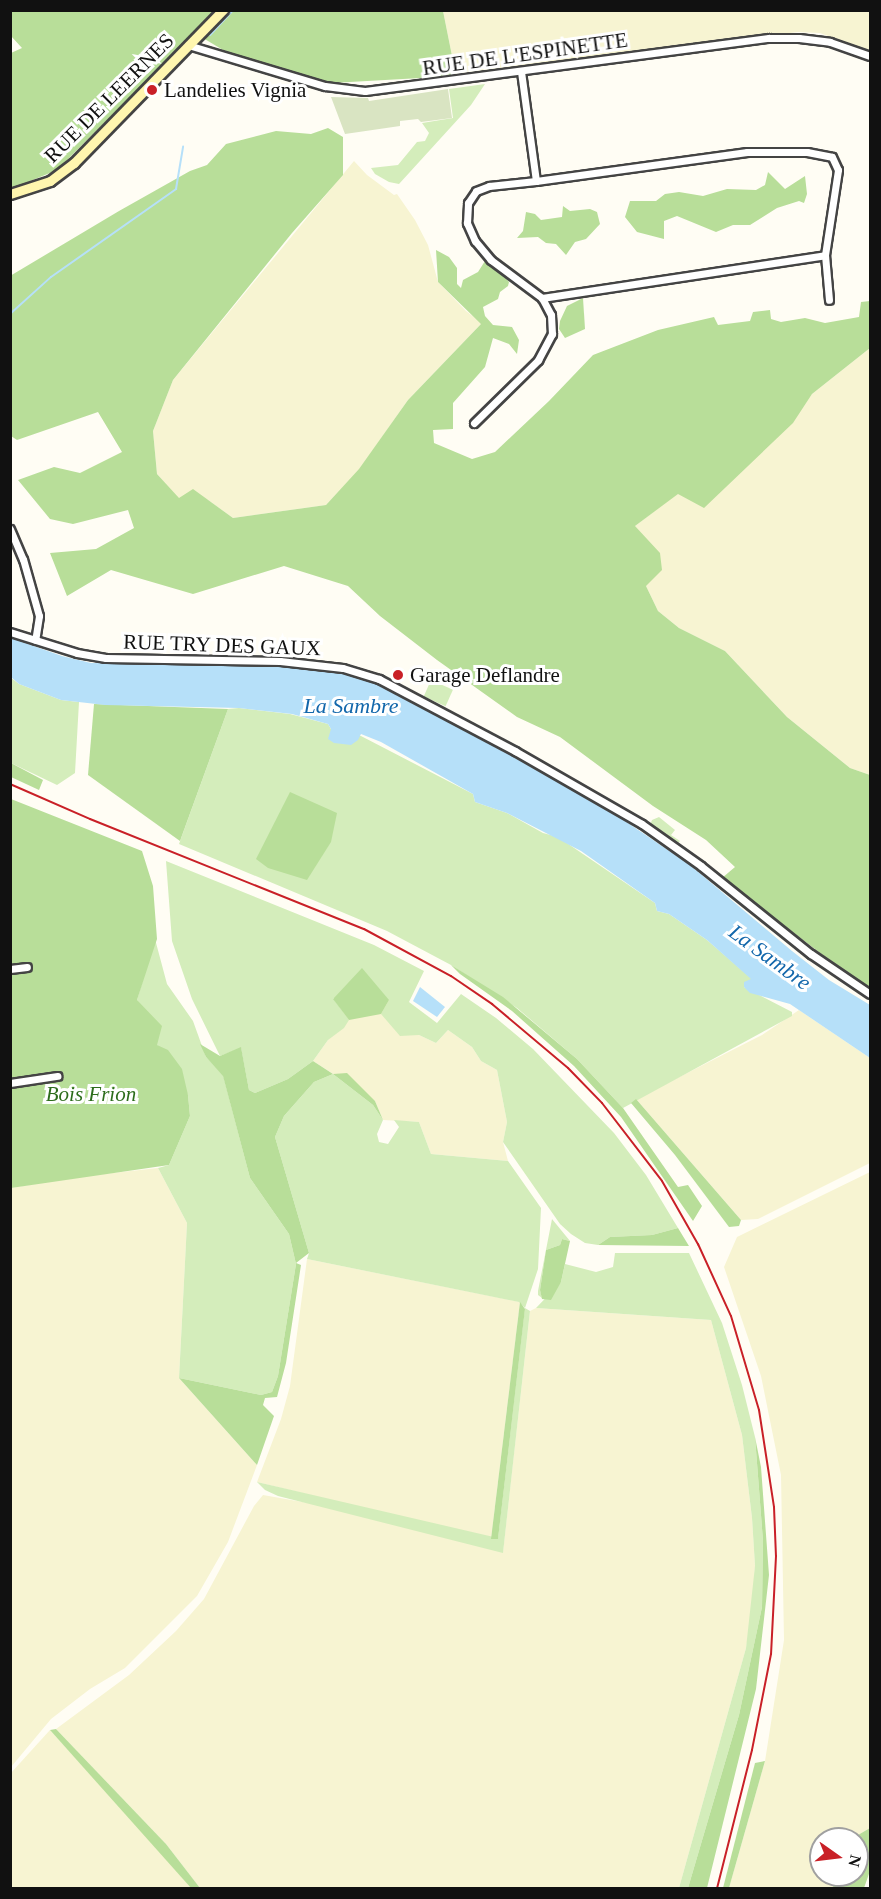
<!DOCTYPE html>
<style>
body{margin:0}
#map{position:relative;width:881px;height:1899px;overflow:hidden;background:#fffdf4;font-family:"Times New Roman",serif}
div>[style]{position:absolute}
.farmland>*{inset:0;background:#f7f4d2}
.green>*{inset:0;background:#d4edbb;transform-origin:0 0}
.forest>*{inset:0;background:#b8de99}
.cemetery>*{inset:0;background:#d9e4c2}
.water>*{inset:0;background:#b6e0f9}
.stream>*{height:2px;margin:-1px;padding:0 1px;transform-origin:1px;border-radius:1px;background:#b6e0f9}
.roads{filter:drop-shadow(2px 0 #444) drop-shadow(-2px 0 #444) drop-shadow(0 2px #444) drop-shadow(0 -2px #444)}
.street>*{height:7px;margin:-3.5px;padding:0 3.5px;transform-origin:3.5px;border-radius:3.5px;background:#fff}
.secondary>*{height:9px;margin:-4.5px;padding:0 4.5px;transform-origin:4.5px;border-radius:4.5px;background:#fff6af}
.rail>*{height:2px;margin:-1px;padding:0 1px;transform-origin:1px;border-radius:1px;background:#c92027}
.dots>*{width:16px;height:16px;translate:-50% -50%;box-sizing:border-box;border:3px solid #fff;border-radius:50%}
span{translate:-50% -50%;white-space:nowrap;text-align:center;line-height:1.15;-webkit-text-stroke:6px #fff;paint-order:stroke}
.street-label{font-size:21px;color:#111}
.poi-label{font-size:21px;color:#111}
.left{translate:0 -50%;text-align:left}
.park-label{font-size:21px;color:#2d6d1c;font-style:italic}
.water-label{font-size:22px;color:#1267ab;font-style:italic}
.frame{position:absolute;inset:0;border:12px solid #111;pointer-events:none}
.north{position:absolute;left:809px;top:1827px;width:60px;height:60px;box-sizing:border-box;background:#fff;border:2px solid #a0a0a0;border-radius:50%;rotate:104deg;font-size:16px;font-weight:700;line-height:24px;text-align:center;color:#111}
.north::after{content:'';display:block;margin:auto;width:21px;height:27px;background:#c92027;clip-path:polygon(50% 0,100% 100%,50% 72%,0 100%)}
</style>
<div id="map">
<div class="farmland">
<i style="clip-path:polygon(443px 11px,870px 11px,870px 52px,820px 33px,798px 32px,456px 76px)"></i>
<i style="clip-path:polygon(354px 161px,367px 175px,394px 195px,397px 194px,415px 220px,428px 245px,438px 282px,466px 311px,482px 323px,408px 400px,359px 470px,326px 505px,233px 518px,208px 500px,179px 499px,157px 474px,153px 431px,173px 380px)"></i>
<i style="clip-path:polygon(870px 348px,870px 775px,850px 768px,787px 717px,725px 651px,679px 628px,658px 611px,646px 586px,635px 526px,678px 493px,792px 423px,812px 394px)"></i>
<i style="clip-path:polygon(362px 968px,419px 1035px,436px 1043px,448px 1030px,472px 1047px,481px 1061px,497px 1070px,507px 1122px,503px 1142px,508px 1161px,431px 1154px,419px 1122px,383px 1120px,375px 1101px,313px 1061px,328px 1040px)"></i>
<i style="clip-path:polygon(799px 1010px,870px 1058px,870px 1163px,758px 1219px,741px 1220px,636px 1099px,762px 1035px)"></i>
<i style="clip-path:polygon(158px 1168px,187px 1223px,179px 1378px,257px 1465px,228px 1542px,197px 1596px,125px 1668px,90px 1689px,51px 1719px,11px 1767px,11px 1188px,76px 1177px)"></i>
<i style="clip-path:polygon(870px 1172px,870px 1828px,851px 1839px,821px 1839px,821px 1875px,834px 1875px,833px 1888px,729px 1888px,765px 1761px,784px 1640px,781px 1475px,761px 1376px,724px 1267px,737px 1237px)"></i>
<i style="clip-path:polygon(307px 1259px,520px 1302px,491px 1539px,257px 1482px,281px 1419px,290px 1386px)"></i>
<i style="clip-path:polygon(536px 1308px,711px 1320px,742px 1435px,752px 1518px,755px 1566px,753px 1605px,746px 1648px,679px 1888px,200px 1888px,166px 1844px,56px 1729px,129px 1675px,176px 1631px,204px 1599px,254px 1506px,263px 1495px,314px 1504px,503px 1552px,530px 1311px)"></i>
<i style="clip-path:polygon(50px 1730px,168px 1860px,191px 1888px,11px 1888px,10px 1774px)"></i>
</div>
<div class="green">
<i style="clip-path:polygon(485px 84px,471px 105px,399px 184px,389px 182px,375px 174px,371px 168px,398px 165px,417px 142px,425px 141px,429px 133px,422px 123px,453px 118px,449px 89px)"></i>
<i style="clip-path:polygon(10px 677px,19px 684px,61px 700px,79px 702px,75px 773px,57px 785px,11px 763px)"></i>
<i style="left:431px;top:680px;width:24px;height:18px;rotate:24deg"></i>
<i style="clip-path:polygon(239px 708px,290px 714px,328px 724px,331px 729px,361px 736px,473px 794px,475px 802px,507px 813px,543px 833px,558px 837px,655px 903px,657px 911px,669px 914px,707px 940px,752px 979px,751px 983px,744px 982px,744px 987px,792px 1012px,792px 1016px,623px 1108px,577px 1059px,517px 1008px,451px 965px,387px 931px,179px 844px,228px 709px)"></i>
<i style="clip-path:polygon(659px 817px,675px 830px,671px 835px,680px 841px,677px 844px,650px 825px,652px 820px)"></i>
<i style="clip-path:polygon(166px 861px,374px 945px,424px 971px,409px 1002px,437px 1023px,461px 994px,496px 1018px,533px 1049px,614px 1133px,646px 1175px,678px 1228px,652px 1235px,610px 1237px,598px 1245px,585px 1243px,571px 1234px,560px 1224px,503px 1142px,507px 1122px,497px 1070px,481px 1061px,472px 1047px,448px 1030px,436px 1043px,419px 1035px,400px 1036px,381px 1014px,389px 1000px,333px 998px,349px 1020px,344px 1028px,328px 1040px,313px 1061px,288px 1079px,255px 1093px,249px 1090px,241px 1048px,220px 1056px,192px 999px,172px 941px)"></i>
<i style="clip-path:polygon(155px 939px,167px 984px,193px 1021px,206px 1057px,223px 1075px,250px 1178px,289px 1234px,296px 1264px,278px 1376px,272px 1392px,261px 1395px,179px 1378px,187px 1223px,158px 1168px,169px 1165px,190px 1116px,188px 1095px,157px 1045px,137px 1000px)"></i>
<i style="clip-path:polygon(333px 1074px,373px 1105px,383px 1120px,377px 1134px,379px 1142px,388px 1144px,399px 1127px,394px 1120px,419px 1122px,431px 1154px,508px 1161px,541px 1208px,538px 1269px,525px 1308px,530px 1311px,503px 1553px,278px 1496px,265px 1490px,257px 1482px,498px 1538px,525px 1308px,519px 1302px,307px 1259px,309px 1253px,275px 1137px,284px 1116px,314px 1082px)"></i>
<i style="clip-path:polygon(552px 1219px,570px 1241px,562px 1239px,560px 1245px,546px 1250px,540px 1290px,542px 1298px,538px 1295px,538px 1291px)"></i>
<i style="clip-path:polygon(615px 1253px,689px 1253px,722px 1323px,742px 1385px,755px 1437px,763px 1541px,762px 1607px,739px 1715px,688px 1888px,679px 1888px,746px 1648px,755px 1566px,752px 1518px,742px 1435px,711px 1320px,536px 1308px,561px 1282px,565px 1264px,596px 1272px,613px 1267px)"></i>
</div>
<div class="forest">
<i style="clip-path:polygon(11px 11px,216px 11px,57px 170px,11px 189px,11px 53px,22px 48px,11px 36px)"></i>
<i style="clip-path:polygon(232px 11px,443px 11px,456px 76px,332px 83px,288px 72px,223px 50px,203px 38px)"></i>
<i style="clip-path:polygon(328px 128px,343px 137px,343px 175px,292px 233px,173px 380px,153px 431px,157px 474px,179px 498px,193px 489px,233px 518px,326px 505px,359px 469px,408px 400px,481px 324px,438px 282px,436px 250px,449px 257px,457px 268px,457px 284px,461px 288px,463px 280px,478px 272px,485px 261px,499px 270px,509px 282px,508px 286px,500px 292px,498px 299px,483px 307px,485px 316px,493px 325px,512px 327px,519px 340px,517px 354px,509px 344px,493px 338px,485px 367px,453px 403px,453px 429px,433px 430px,434px 443px,472px 459px,495px 452px,549px 401px,593px 355px,658px 330px,714px 317px,718px 325px,750px 321px,753px 312px,770px 310px,771px 319px,781px 322px,805px 318px,825px 323px,859px 317px,861px 302px,870px 301px,870px 348px,812px 394px,793px 423px,704px 508px,678px 494px,635px 526px,660px 553px,662px 570px,646px 586px,658px 611px,679px 628px,725px 651px,787px 717px,850px 768px,870px 775px,870px 988px,820px 953px,722px 878px,735px 867px,706px 840px,653px 806px,560px 737px,517px 717px,437px 660px,380px 616px,348px 586px,284px 566px,193px 594px,111px 570px,67px 596px,50px 553px,96px 549px,134px 528px,128px 510px,73px 524px,50px 519px,18px 480px,54px 467px,80px 473px,122px 452px,98px 412px,17px 440px,11px 436px,10px 276px,119px 211px,190px 171px,207px 165px,226px 144px,276px 131px,311px 134px)"></i>
<i style="clip-path:polygon(768px 172px,785px 189px,805px 176px,807px 194px,804px 203px,799px 201px,777px 208px,750px 225px,733px 225px,716px 232px,677px 216px,664px 221px,664px 239px,637px 232px,625px 217px,630px 201px,656px 201px,665px 194px,679px 192px,703px 196px,727px 189px,756px 190px,765px 185px)"></i>
<i style="clip-path:polygon(563px 206px,570px 211px,590px 209px,597px 212px,600px 224px,586px 239px,575px 242px,566px 255px,556px 244px,546px 243px,538px 237px,517px 238px,523px 231px,526px 212px,535px 214px,541px 220px,562px 217px)"></i>
<i style="clip-path:polygon(583px 298px,585px 329px,565px 338px,559px 329px,560px 321px,567px 306px)"></i>
<i style="clip-path:polygon(94px 704px,228px 709px,180px 841px,88px 775px)"></i>
<i style="clip-path:polygon(11px 763px,43px 780px,39px 790px,11px 777px)"></i>
<i style="clip-path:polygon(290px 792px,337px 813px,331px 842px,307px 880px,268px 868px,256px 859px)"></i>
<i style="clip-path:polygon(11px 799px,142px 851px,153px 886px,157px 939px,137px 1000px,162px 1026px,157px 1045px,168px 1050px,182px 1069px,188px 1095px,190px 1116px,169px 1165px,11px 1188px)"></i>
<i style="clip-path:polygon(451px 965px,503px 997px,577px 1059px,623px 1108px,678px 1187px,688px 1185px,702px 1206px,693px 1221px,621px 1117px,574px 1066px,512px 1011px,460px 974px)"></i>
<i style="clip-path:polygon(362px 968px,389px 1000px,381px 1014px,349px 1020px,333px 999px)"></i>
<i style="clip-path:polygon(200px 1044px,220px 1056px,241px 1047px,249px 1090px,255px 1093px,288px 1079px,313px 1061px,333px 1074px,347px 1073px,375px 1101px,383px 1120px,373px 1105px,333px 1074px,314px 1082px,284px 1116px,275px 1137px,309px 1253px,296px 1263px,301px 1265px,286px 1363px,277px 1397px,265px 1398px,263px 1405px,274px 1416px,257px 1465px,179px 1378px,261px 1395px,272px 1392px,278px 1376px,296px 1264px,289px 1234px,250px 1178px,223px 1076px,206px 1057px)"></i>
<i style="clip-path:polygon(636px 1099px,741px 1220px,739px 1226px,729px 1227px,675px 1155px,631px 1103px)"></i>
<i style="clip-path:polygon(678px 1228px,689px 1246px,598px 1245px,610px 1237px,652px 1235px)"></i>
<i style="clip-path:polygon(562px 1239px,570px 1241px,561px 1282px,551px 1300px,542px 1299px,540px 1290px,546px 1250px,560px 1245px)"></i>
<i style="clip-path:polygon(520px 1302px,525px 1309px,498px 1539px,491px 1539px)"></i>
<i style="clip-path:polygon(755px 1437px,761px 1467px,769px 1575px,756px 1689px,707px 1888px,688px 1888px,739px 1715px,762px 1607px,763px 1541px)"></i>
<i style="clip-path:polygon(56px 1729px,166px 1844px,200px 1888px,191px 1888px,50px 1730px)"></i>
<i style="clip-path:polygon(765px 1761px,729px 1888px,723px 1888px,755px 1763px)"></i>
<i style="clip-path:polygon(870px 1828px,870px 1871px,864px 1888px,833px 1888px,834px 1875px,857px 1875px,857px 1839px,851px 1839px)"></i>
</div>
<div class="cemetery">
<i style="clip-path:polygon(448px 89px,452px 118px,421px 122px,418px 119px,400px 121px,400px 126px,345px 134px,331px 97px,368px 98px,369px 101px)"></i>
</div>
<div class="water">
<i style="clip-path:polygon(11px 638px,62px 656px,91px 663px,275px 666px,352px 675px,392px 690px,597px 802px,690px 865px,792px 951px,829px 980px,870px 1005px,870px 1058px,790px 1004px,750px 993px,744px 987px,744px 982px,751px 979px,707px 940px,669px 914px,657px 911px,655px 903px,581px 851px,507px 813px,475px 802px,473px 794px,381px 742px,361px 734px,358px 740px,351px 745px,334px 743px,328px 739px,331px 729px,328px 724px,292px 714px,239px 708px,105px 705px,61px 700px,19px 684px,11px 677px)"></i>
<i style="clip-path:polygon(420px 987px,445px 1007px,437px 1017px,413px 1001px)"></i>
</div>
<div class="stream">
<i style="left:210px;top:35px;width:34px;rotate:-47deg"></i>
<i style="left:10px;top:314px;width:55px;rotate:-42.1deg"></i>
<i style="left:51px;top:277px;width:153px;rotate:-35.1deg"></i>
<i style="left:176px;top:189px;width:43px;rotate:-80.5deg"></i>
</div>
<div class="roads">
<div class="street">
<i style="left:188px;top:45px;width:143px;rotate:16.7deg"></i>
<i style="left:325px;top:86px;width:40px;rotate:7.1deg"></i>
<i style="left:365px;top:91px;width:407px;rotate:-7.5deg"></i>
<i style="left:769px;top:38px;width:30px"></i>
<i style="left:799px;top:38px;width:31px;rotate:7deg"></i>
<i style="left:830px;top:42px;width:42px;rotate:19.3deg"></i>
<i style="left:536px;top:181px;width:213px;rotate:-7.8deg"></i>
<i style="left:747px;top:152px;width:60px"></i>
<i style="left:807px;top:152px;width:25px;rotate:11deg"></i>
<i style="left:832px;top:157px;width:14px;rotate:65deg"></i>
<i style="left:838px;top:170px;width:86px;rotate:98.7deg"></i>
<i style="left:825px;top:255px;width:45px;rotate:84.9deg"></i>
<i style="left:542px;top:298px;width:286px;rotate:-8.6deg"></i>
<i style="left:474px;top:423px;width:90px;rotate:-44.5deg"></i>
<i style="left:538px;top:360px;width:30px;rotate:-62deg"></i>
<i style="left:552px;top:334px;width:19px;rotate:-93deg"></i>
<i style="left:551px;top:315px;width:19px;rotate:-118deg"></i>
<i style="left:542px;top:298px;width:64px;rotate:-143.3deg"></i>
<i style="left:491px;top:260px;width:25px;rotate:-130deg"></i>
<i style="left:475px;top:241px;width:20px;rotate:-114deg"></i>
<i style="left:467px;top:223px;width:20px;rotate:-87deg"></i>
<i style="left:468px;top:203px;width:14px;rotate:-56deg"></i>
<i style="left:476px;top:191px;width:14px;rotate:-21deg"></i>
<i style="left:489px;top:186px;width:47px;rotate:-6.1deg"></i>
<i style="left:536px;top:181px;width:111px;rotate:-97.8deg"></i>
<i style="left:10px;top:529px;width:33px;rotate:67deg"></i>
<i style="left:23px;top:559px;width:59px;rotate:74.3deg"></i>
<i style="left:39px;top:616px;width:24px;rotate:99deg"></i>
<i style="left:10px;top:632px;width:70px;rotate:17.4deg"></i>
<i style="left:77px;top:653px;width:29px;rotate:10deg"></i>
<i style="left:106px;top:658px;width:174px;rotate:1deg"></i>
<i style="left:280px;top:661px;width:63px;rotate:6.3deg"></i>
<i style="left:343px;top:668px;width:38px;rotate:17deg"></i>
<i style="left:379px;top:679px;width:154px;rotate:27.9deg"></i>
<i style="left:515px;top:751px;width:146px;rotate:29.9deg"></i>
<i style="left:642px;top:824px;width:72px;rotate:35.4deg"></i>
<i style="left:701px;top:866px;width:141px;rotate:38.7deg"></i>
<i style="left:811px;top:954px;width:71px;rotate:34.1deg"></i>
<i style="left:10px;top:969px;width:17px;rotate:-7deg"></i>
<i style="left:10px;top:1083px;width:48px;rotate:-8.5deg"></i>
</div>
<div class="secondary">
<i style="left:10px;top:194px;width:42px;rotate:-18deg"></i>
<i style="left:50px;top:181px;width:30px;rotate:-37deg"></i>
<i style="left:74px;top:163px;width:214px;rotate:-45.8deg"></i>
</div>
</div>
<div class="rail">
<i style="left:10px;top:784px;width:87px;rotate:23.6deg"></i>
<i style="left:90px;top:819px;width:295px;rotate:21.9deg"></i>
<i style="left:364px;top:929px;width:99px;rotate:28.4deg"></i>
<i style="left:451px;top:976px;width:50px;rotate:34.3deg"></i>
<i style="left:492px;top:1004px;width:99px;rotate:40.1deg"></i>
<i style="left:568px;top:1068px;width:49px;rotate:45.8deg"></i>
<i style="left:602px;top:1103px;width:98px;rotate:52.4deg"></i>
<i style="left:662px;top:1181px;width:73px;rotate:60.3deg"></i>
<i style="left:698px;top:1244px;width:79px;rotate:65.4deg"></i>
<i style="left:731px;top:1316px;width:98px;rotate:73.4deg"></i>
<i style="left:759px;top:1410px;width:98px;rotate:81.2deg"></i>
<i style="left:774px;top:1507px;width:49px;rotate:87.7deg"></i>
<i style="left:776px;top:1556px;width:98px;rotate:92.9deg"></i>
<i style="left:771px;top:1654px;width:98px;rotate:101.2deg"></i>
<i style="left:752px;top:1750px;width:142px;rotate:104.2deg"></i>
</div>
<div class="dots">
<i style="left:152px;top:90px;background:#c92027"></i>
<i style="left:398px;top:675px;background:#c92027"></i>
</div>
<div class="street-label">
<span style="left:525px;top:54px;rotate:-8deg">RUE DE L'ESPINETTE</span>
<span style="left:109px;top:98px;rotate:-45deg">RUE DE LEERNES</span>
<span style="left:222px;top:645px;rotate:2deg">RUE TRY DES GAUX</span>
</div>
<div class="poi-label">
<span class="left" style="left:164px;top:90px">Landelies Vignia</span>
<span class="left" style="left:410px;top:675px">Garage Deflandre</span>
</div>
<div class="park-label">
<span style="left:91px;top:1094px">Bois Frion</span>
</div>
<div class="water-label">
<span style="left:351px;top:706px">La Sambre</span>
<span style="left:770px;top:957px;rotate:36deg">La Sambre</span>
</div>
<div class="frame"></div>
<div class="north">N</div>
</div>
